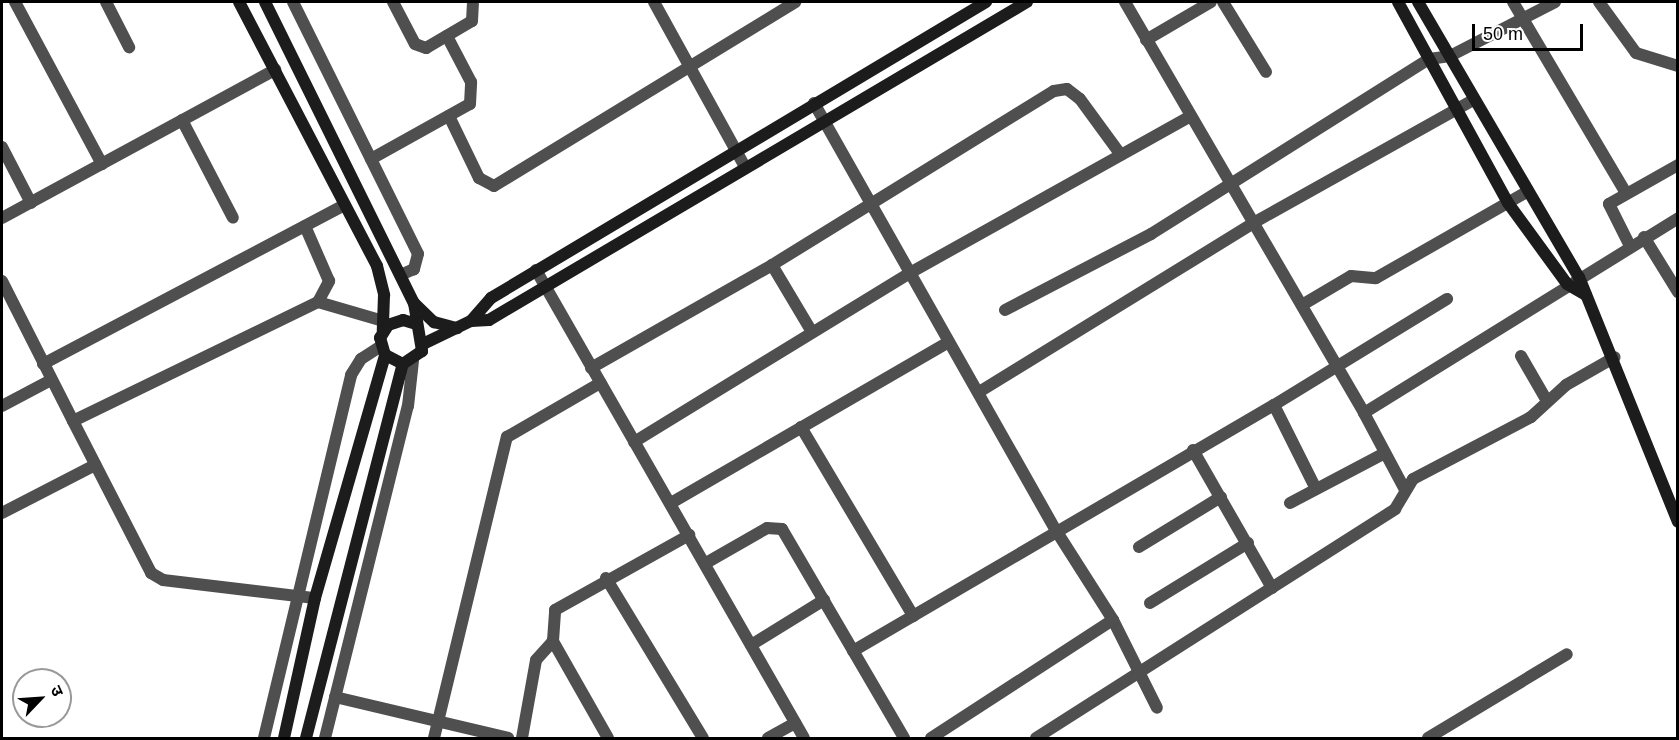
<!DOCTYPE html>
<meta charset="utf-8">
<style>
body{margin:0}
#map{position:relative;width:1679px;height:740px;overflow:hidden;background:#fff;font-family:Helvetica,"Noto Sans Devanagari",sans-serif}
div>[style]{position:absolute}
.street>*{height:12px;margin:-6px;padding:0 6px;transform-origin:6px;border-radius:6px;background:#4f4f4f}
.secondary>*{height:12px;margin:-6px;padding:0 6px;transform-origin:6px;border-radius:6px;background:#1c1c1c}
span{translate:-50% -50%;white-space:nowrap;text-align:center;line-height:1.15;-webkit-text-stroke:4.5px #fff;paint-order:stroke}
.frame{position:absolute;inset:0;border:3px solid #000;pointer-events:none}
.north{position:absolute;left:12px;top:668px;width:60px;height:60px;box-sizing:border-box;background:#fff;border:2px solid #999;border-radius:50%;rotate:65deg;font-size:16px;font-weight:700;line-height:24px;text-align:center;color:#000}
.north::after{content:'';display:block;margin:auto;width:21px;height:27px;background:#000;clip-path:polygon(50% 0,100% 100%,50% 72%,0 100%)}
.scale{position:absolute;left:1472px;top:24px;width:111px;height:27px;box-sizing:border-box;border:3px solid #000;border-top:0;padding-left:8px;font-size:18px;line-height:21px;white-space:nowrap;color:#000;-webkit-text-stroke:4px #fff;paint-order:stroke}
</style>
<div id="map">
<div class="street">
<i style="left:15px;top:2px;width:184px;rotate:61.8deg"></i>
<i style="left:106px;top:2px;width:51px;rotate:62.9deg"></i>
<i style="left:293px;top:2px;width:281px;rotate:63.6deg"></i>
<i style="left:418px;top:254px;width:16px;rotate:105deg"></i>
<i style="left:414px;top:269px;width:12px;rotate:156deg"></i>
<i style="left:393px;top:2px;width:47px;rotate:62.4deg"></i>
<i style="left:415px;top:44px;width:12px;rotate:20deg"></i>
<i style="left:426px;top:48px;width:53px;rotate:-30.4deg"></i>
<i style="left:472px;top:21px;width:19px;rotate:-87deg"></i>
<i style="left:654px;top:2px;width:188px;rotate:61.1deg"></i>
<i style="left:1125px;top:2px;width:475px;rotate:59.8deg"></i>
<i style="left:1364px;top:413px;width:370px;rotate:-31.8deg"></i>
<i style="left:1223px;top:2px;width:82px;rotate:58.4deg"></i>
<i style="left:1513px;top:2px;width:222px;rotate:59.4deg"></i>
<i style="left:1599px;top:2px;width:63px;rotate:54deg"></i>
<i style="left:1636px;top:53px;width:44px;rotate:17.2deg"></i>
<i style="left:1146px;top:40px;width:75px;rotate:-30.3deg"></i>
<i style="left:814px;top:103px;width:493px;rotate:60.5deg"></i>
<i style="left:1057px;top:532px;width:104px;rotate:57.5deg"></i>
<i style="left:1113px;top:620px;width:98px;rotate:63.4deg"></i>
<i style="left:449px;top:116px;width:69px;rotate:64.2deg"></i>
<i style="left:479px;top:178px;width:17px;rotate:28deg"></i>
<i style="left:494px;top:186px;width:353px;rotate:-31.4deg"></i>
<i style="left:182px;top:120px;width:110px;rotate:62.5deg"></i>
<i style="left:2px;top:147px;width:63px;rotate:62.6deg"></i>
<i style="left:371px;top:159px;width:113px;rotate:-29.1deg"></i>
<i style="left:470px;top:104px;width:22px;rotate:-87deg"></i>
<i style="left:471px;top:82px;width:52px;rotate:-117.6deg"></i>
<i style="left:2px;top:218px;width:311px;rotate:-28.5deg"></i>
<i style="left:1644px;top:237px;width:65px;rotate:58.3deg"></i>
<i style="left:1630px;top:246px;width:47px;rotate:-116.6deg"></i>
<i style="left:1609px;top:204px;width:79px;rotate:-29.5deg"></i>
<i style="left:772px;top:265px;width:331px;rotate:-31.7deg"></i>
<i style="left:1054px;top:91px;width:13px;rotate:-9deg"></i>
<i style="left:1067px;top:89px;width:16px;rotate:38deg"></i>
<i style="left:1080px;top:99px;width:69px;rotate:53.8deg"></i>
<i style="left:536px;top:270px;width:539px;rotate:60.2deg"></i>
<i style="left:2px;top:281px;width:157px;rotate:63.1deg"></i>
<i style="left:73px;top:421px;width:272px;rotate:-25.9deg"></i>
<i style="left:318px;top:302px;width:24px;rotate:-62deg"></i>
<i style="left:329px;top:281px;width:60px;rotate:-113.6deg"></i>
<i style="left:318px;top:302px;width:68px;rotate:16.3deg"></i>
<i style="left:1302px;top:305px;width:57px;rotate:-30.6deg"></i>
<i style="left:1351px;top:276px;width:25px;rotate:5deg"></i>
<i style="left:1376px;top:278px;width:172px;rotate:-29.7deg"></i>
<i style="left:1005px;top:310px;width:165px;rotate:-27.5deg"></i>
<i style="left:1151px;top:234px;width:328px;rotate:-32.2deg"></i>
<i style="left:1429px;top:59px;width:21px;rotate:-8deg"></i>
<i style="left:1450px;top:56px;width:118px;rotate:-27.2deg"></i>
<i style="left:1521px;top:356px;width:52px;rotate:60deg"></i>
<i style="left:43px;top:364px;width:340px;rotate:-27.8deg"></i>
<i style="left:591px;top:368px;width:208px;rotate:-29.6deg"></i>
<i style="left:772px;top:265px;width:78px;rotate:59.2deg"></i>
<i style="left:979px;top:392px;width:324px;rotate:-31.6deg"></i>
<i style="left:1255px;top:222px;width:250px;rotate:-29.2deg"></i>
<i style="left:2px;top:406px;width:55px;rotate:-28deg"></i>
<i style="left:1364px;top:413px;width:85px;rotate:61.9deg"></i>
<i style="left:73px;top:421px;width:171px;rotate:62.8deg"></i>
<i style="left:151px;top:573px;width:14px;rotate:30deg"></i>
<i style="left:163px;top:580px;width:153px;rotate:6.8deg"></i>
<i style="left:801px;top:427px;width:220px;rotate:59.3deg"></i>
<i style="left:634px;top:442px;width:321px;rotate:-31.5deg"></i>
<i style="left:908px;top:274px;width:324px;rotate:-29.2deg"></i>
<i style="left:1193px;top:450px;width:159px;rotate:60.2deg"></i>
<i style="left:1316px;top:489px;width:94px;rotate:-116.6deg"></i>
<i style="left:1274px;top:405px;width:203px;rotate:-31.5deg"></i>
<i style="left:671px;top:503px;width:319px;rotate:-30.1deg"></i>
<i style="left:1290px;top:503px;width:107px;rotate:-27.8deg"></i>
<i style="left:2px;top:513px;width:105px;rotate:-27.3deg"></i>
<i style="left:1139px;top:547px;width:96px;rotate:-31.4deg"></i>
<i style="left:706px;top:563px;width:70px;rotate:-29.8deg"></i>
<i style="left:767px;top:528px;width:15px;rotate:4deg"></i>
<i style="left:782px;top:529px;width:242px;rotate:59.7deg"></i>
<i style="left:606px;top:578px;width:187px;rotate:58.8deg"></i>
<i style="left:1150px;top:603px;width:115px;rotate:-31.5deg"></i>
<i style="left:751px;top:645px;width:86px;rotate:-31.7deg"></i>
<i style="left:853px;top:651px;width:488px;rotate:-30.3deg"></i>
<i style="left:335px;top:697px;width:178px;rotate:13.3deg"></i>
<i style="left:264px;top:738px;width:373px;rotate:-76.5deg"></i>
<i style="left:351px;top:375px;width:19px;rotate:-58deg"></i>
<i style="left:361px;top:359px;width:24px;rotate:-33deg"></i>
<i style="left:325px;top:738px;width:342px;rotate:-76deg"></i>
<i style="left:408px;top:406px;width:45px;rotate:-83.7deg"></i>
<i style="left:434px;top:738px;width:310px;rotate:-76.4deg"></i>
<i style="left:507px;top:437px;width:108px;rotate:-30.1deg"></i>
<i style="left:522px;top:738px;width:79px;rotate:-79.8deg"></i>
<i style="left:536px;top:660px;width:25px;rotate:-48deg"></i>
<i style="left:608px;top:738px;width:112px;rotate:-119.6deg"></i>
<i style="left:553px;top:641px;width:31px;rotate:-86deg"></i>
<i style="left:555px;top:610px;width:154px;rotate:-29.2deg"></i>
<i style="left:768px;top:738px;width:31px;rotate:-29deg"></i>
<i style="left:931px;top:738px;width:217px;rotate:-33deg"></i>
<i style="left:1036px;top:738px;width:426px;rotate:-32.5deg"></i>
<i style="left:1395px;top:509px;width:35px;rotate:-59deg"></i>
<i style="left:1413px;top:479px;width:133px;rotate:-27.7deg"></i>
<i style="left:1531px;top:417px;width:47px;rotate:-42.4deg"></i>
<i style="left:1566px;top:385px;width:56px;rotate:-29.7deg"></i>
<i style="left:1428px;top:738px;width:162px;rotate:-31.1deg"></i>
</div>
<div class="secondary">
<i style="left:239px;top:2px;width:298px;rotate:62.4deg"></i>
<i style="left:377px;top:266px;width:30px;rotate:76deg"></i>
<i style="left:384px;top:295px;width:36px;rotate:92deg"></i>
<i style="left:265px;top:2px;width:336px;rotate:63.7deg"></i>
<i style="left:414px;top:303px;width:49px;rotate:80.5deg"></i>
<i style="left:422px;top:351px;width:23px;rotate:146deg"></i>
<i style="left:403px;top:364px;width:20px;rotate:-153deg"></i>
<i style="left:385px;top:355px;width:18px;rotate:-106deg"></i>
<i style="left:380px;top:338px;width:15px;rotate:-58deg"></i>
<i style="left:388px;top:325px;width:16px;rotate:-18deg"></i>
<i style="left:403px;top:320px;width:14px;rotate:17deg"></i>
<i style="left:1398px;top:2px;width:229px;rotate:61.3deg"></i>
<i style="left:1508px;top:203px;width:100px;rotate:53.9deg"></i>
<i style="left:1567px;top:284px;width:22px;rotate:30deg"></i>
<i style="left:1418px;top:2px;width:319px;rotate:59.7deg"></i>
<i style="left:1579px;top:277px;width:264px;rotate:68deg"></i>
<i style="left:414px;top:303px;width:28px;rotate:44deg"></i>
<i style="left:434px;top:322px;width:24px;rotate:15deg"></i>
<i style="left:471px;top:321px;width:30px;rotate:-49deg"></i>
<i style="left:491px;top:298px;width:577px;rotate:-30.88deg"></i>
<i style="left:425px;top:343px;width:51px;rotate:-25.6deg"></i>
<i style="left:471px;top:321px;width:18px;rotate:-3deg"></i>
<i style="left:489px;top:320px;width:625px;rotate:-30.59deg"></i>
<i style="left:284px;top:738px;width:143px;rotate:-77.5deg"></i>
<i style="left:315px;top:598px;width:253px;rotate:-73.9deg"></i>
<i style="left:306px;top:738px;width:386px;rotate:-75.5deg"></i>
</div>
<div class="frame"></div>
<div class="north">उ</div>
<div class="scale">50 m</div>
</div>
